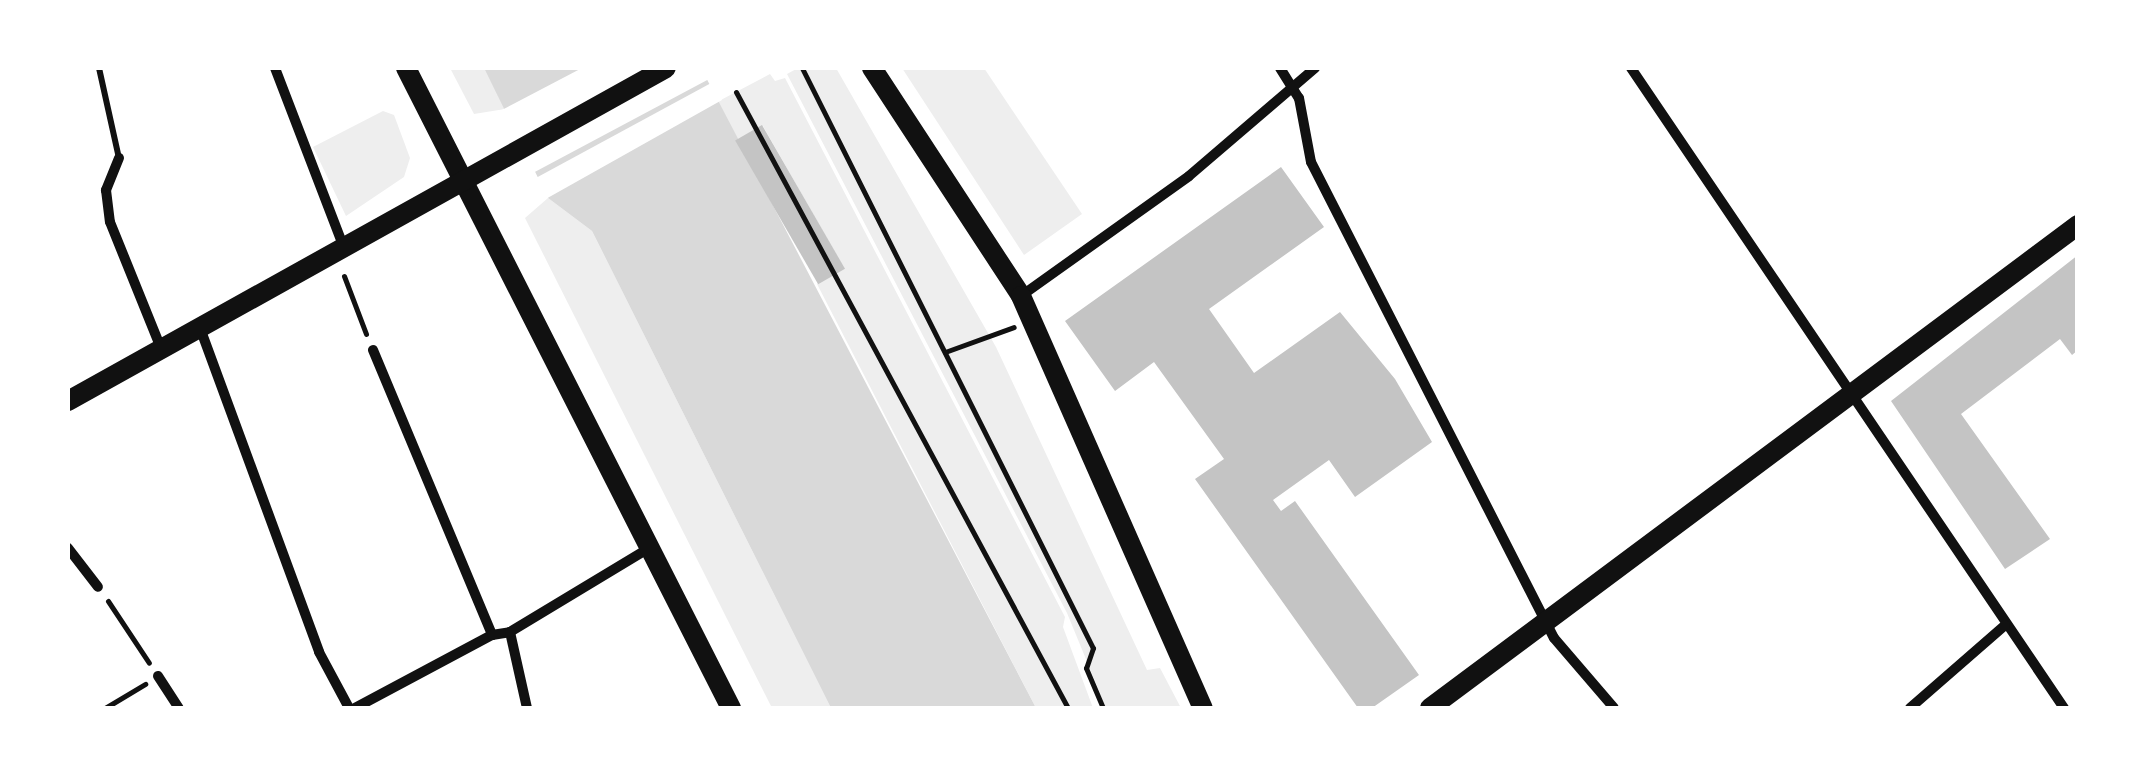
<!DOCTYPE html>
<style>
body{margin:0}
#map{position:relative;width:2145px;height:776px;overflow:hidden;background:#fff;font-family:Figtree,sans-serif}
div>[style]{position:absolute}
.green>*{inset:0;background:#eee}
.water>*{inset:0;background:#d9d9d9}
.pier>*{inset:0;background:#fff}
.building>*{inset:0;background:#c4c4c4;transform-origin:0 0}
.path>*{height:5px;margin:-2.5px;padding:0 2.5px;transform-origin:2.5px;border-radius:2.5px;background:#111}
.service>*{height:6px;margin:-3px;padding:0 3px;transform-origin:3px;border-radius:3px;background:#111}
.minor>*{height:10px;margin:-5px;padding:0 5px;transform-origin:5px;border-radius:5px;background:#111}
.primary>*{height:20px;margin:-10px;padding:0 10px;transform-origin:10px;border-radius:10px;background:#111}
span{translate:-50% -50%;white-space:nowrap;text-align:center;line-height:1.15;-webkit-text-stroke:10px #fff;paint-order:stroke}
.frame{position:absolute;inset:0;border:70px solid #fff;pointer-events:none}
</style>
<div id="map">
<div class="green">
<i style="clip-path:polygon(450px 68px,484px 68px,505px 109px,474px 114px)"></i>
<i style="clip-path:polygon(798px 68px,836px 68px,996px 347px,1147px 670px,1160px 668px,1181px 708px,1106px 708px,1067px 613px,787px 74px)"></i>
<i style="clip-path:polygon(902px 68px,984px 68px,1082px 214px,1024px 255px)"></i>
<i style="clip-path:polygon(770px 74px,775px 81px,785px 78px,1065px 617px,1063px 627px,1093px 708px,1036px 708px,817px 284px,844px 268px,763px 126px,736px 142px,717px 102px)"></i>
<i style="clip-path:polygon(383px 111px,394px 115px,410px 158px,404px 177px,346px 216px,313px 147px)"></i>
<i style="clip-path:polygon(548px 198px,592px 231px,831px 708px,772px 708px,525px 218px)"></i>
</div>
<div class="water">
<i style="clip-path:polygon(484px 68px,701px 68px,1036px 708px,831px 708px,592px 231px,548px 198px)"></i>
</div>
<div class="pier">
<i style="clip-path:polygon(582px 68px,706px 68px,711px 78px,531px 174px,500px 111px)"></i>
<i style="clip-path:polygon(713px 82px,722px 100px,544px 200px,534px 179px)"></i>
</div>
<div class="building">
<i style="left:762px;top:125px;width:166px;height:31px;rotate:60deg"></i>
<i style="clip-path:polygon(1281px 167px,1324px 227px,1209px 309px,1254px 373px,1340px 312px,1395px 379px,1432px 442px,1355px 497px,1329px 460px,1273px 500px,1281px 511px,1295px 501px,1419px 675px,1372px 708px,1358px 708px,1195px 479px,1224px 459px,1154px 362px,1115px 391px,1065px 321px)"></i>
<i style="clip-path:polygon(2078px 255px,2078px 350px,2072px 355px,2060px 339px,1961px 414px,2050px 539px,2005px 569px,1891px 401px)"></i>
</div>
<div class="path">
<i style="left:802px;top:68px;width:649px;rotate:63.36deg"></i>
<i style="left:1093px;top:648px;width:21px;rotate:109deg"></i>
<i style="left:1086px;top:668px;width:43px;rotate:67deg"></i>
<i style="left:736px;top:92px;width:700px;rotate:61.68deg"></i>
<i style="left:344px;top:276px;width:62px;rotate:69.2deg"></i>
<i style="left:945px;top:352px;width:73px;rotate:-19.9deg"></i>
<i style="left:108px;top:601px;width:74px;rotate:56.5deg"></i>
<i style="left:105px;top:708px;width:47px;rotate:-31deg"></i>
</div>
<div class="service">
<i style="left:99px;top:68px;width:92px;rotate:77.5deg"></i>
</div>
<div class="minor">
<i style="left:275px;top:68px;width:193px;rotate:69deg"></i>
<i style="left:1280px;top:68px;width:36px;rotate:58deg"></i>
<i style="left:1299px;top:98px;width:65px;rotate:79.4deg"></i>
<i style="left:1311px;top:162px;width:534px;rotate:62.96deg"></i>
<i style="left:1554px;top:638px;width:92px;rotate:49.4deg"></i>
<i style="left:1631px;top:68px;width:773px;rotate:55.92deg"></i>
<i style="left:119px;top:158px;width:35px;rotate:112deg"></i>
<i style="left:106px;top:190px;width:32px;rotate:83deg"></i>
<i style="left:110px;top:222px;width:136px;rotate:68deg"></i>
<i style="left:1021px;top:296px;width:206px;rotate:-35.5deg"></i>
<i style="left:1189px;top:176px;width:166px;rotate:-40.6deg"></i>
<i style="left:200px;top:328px;width:345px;rotate:69.8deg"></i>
<i style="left:319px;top:652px;width:64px;rotate:61.8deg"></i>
<i style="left:373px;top:350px;width:309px;rotate:67.3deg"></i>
<i style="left:68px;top:548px;width:49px;rotate:52.4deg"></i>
<i style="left:510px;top:632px;width:78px;rotate:77.4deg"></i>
<i style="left:158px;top:676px;width:38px;rotate:57deg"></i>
<i style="left:355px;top:708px;width:155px;rotate:-28.1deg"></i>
<i style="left:492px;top:635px;width:18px;rotate:-9deg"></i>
<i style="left:510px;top:632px;width:165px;rotate:-31.1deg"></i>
<i style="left:1910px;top:708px;width:126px;rotate:-41.1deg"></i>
</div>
<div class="primary">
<i style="left:406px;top:68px;width:718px;rotate:63.08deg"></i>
<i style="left:872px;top:68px;width:272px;rotate:56.8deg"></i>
<i style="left:1021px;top:296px;width:450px;rotate:66.2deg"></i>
<i style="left:68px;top:401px;width:684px;rotate:-29.11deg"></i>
<i style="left:1430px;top:708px;width:808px;rotate:-36.7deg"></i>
</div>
<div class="frame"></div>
</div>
